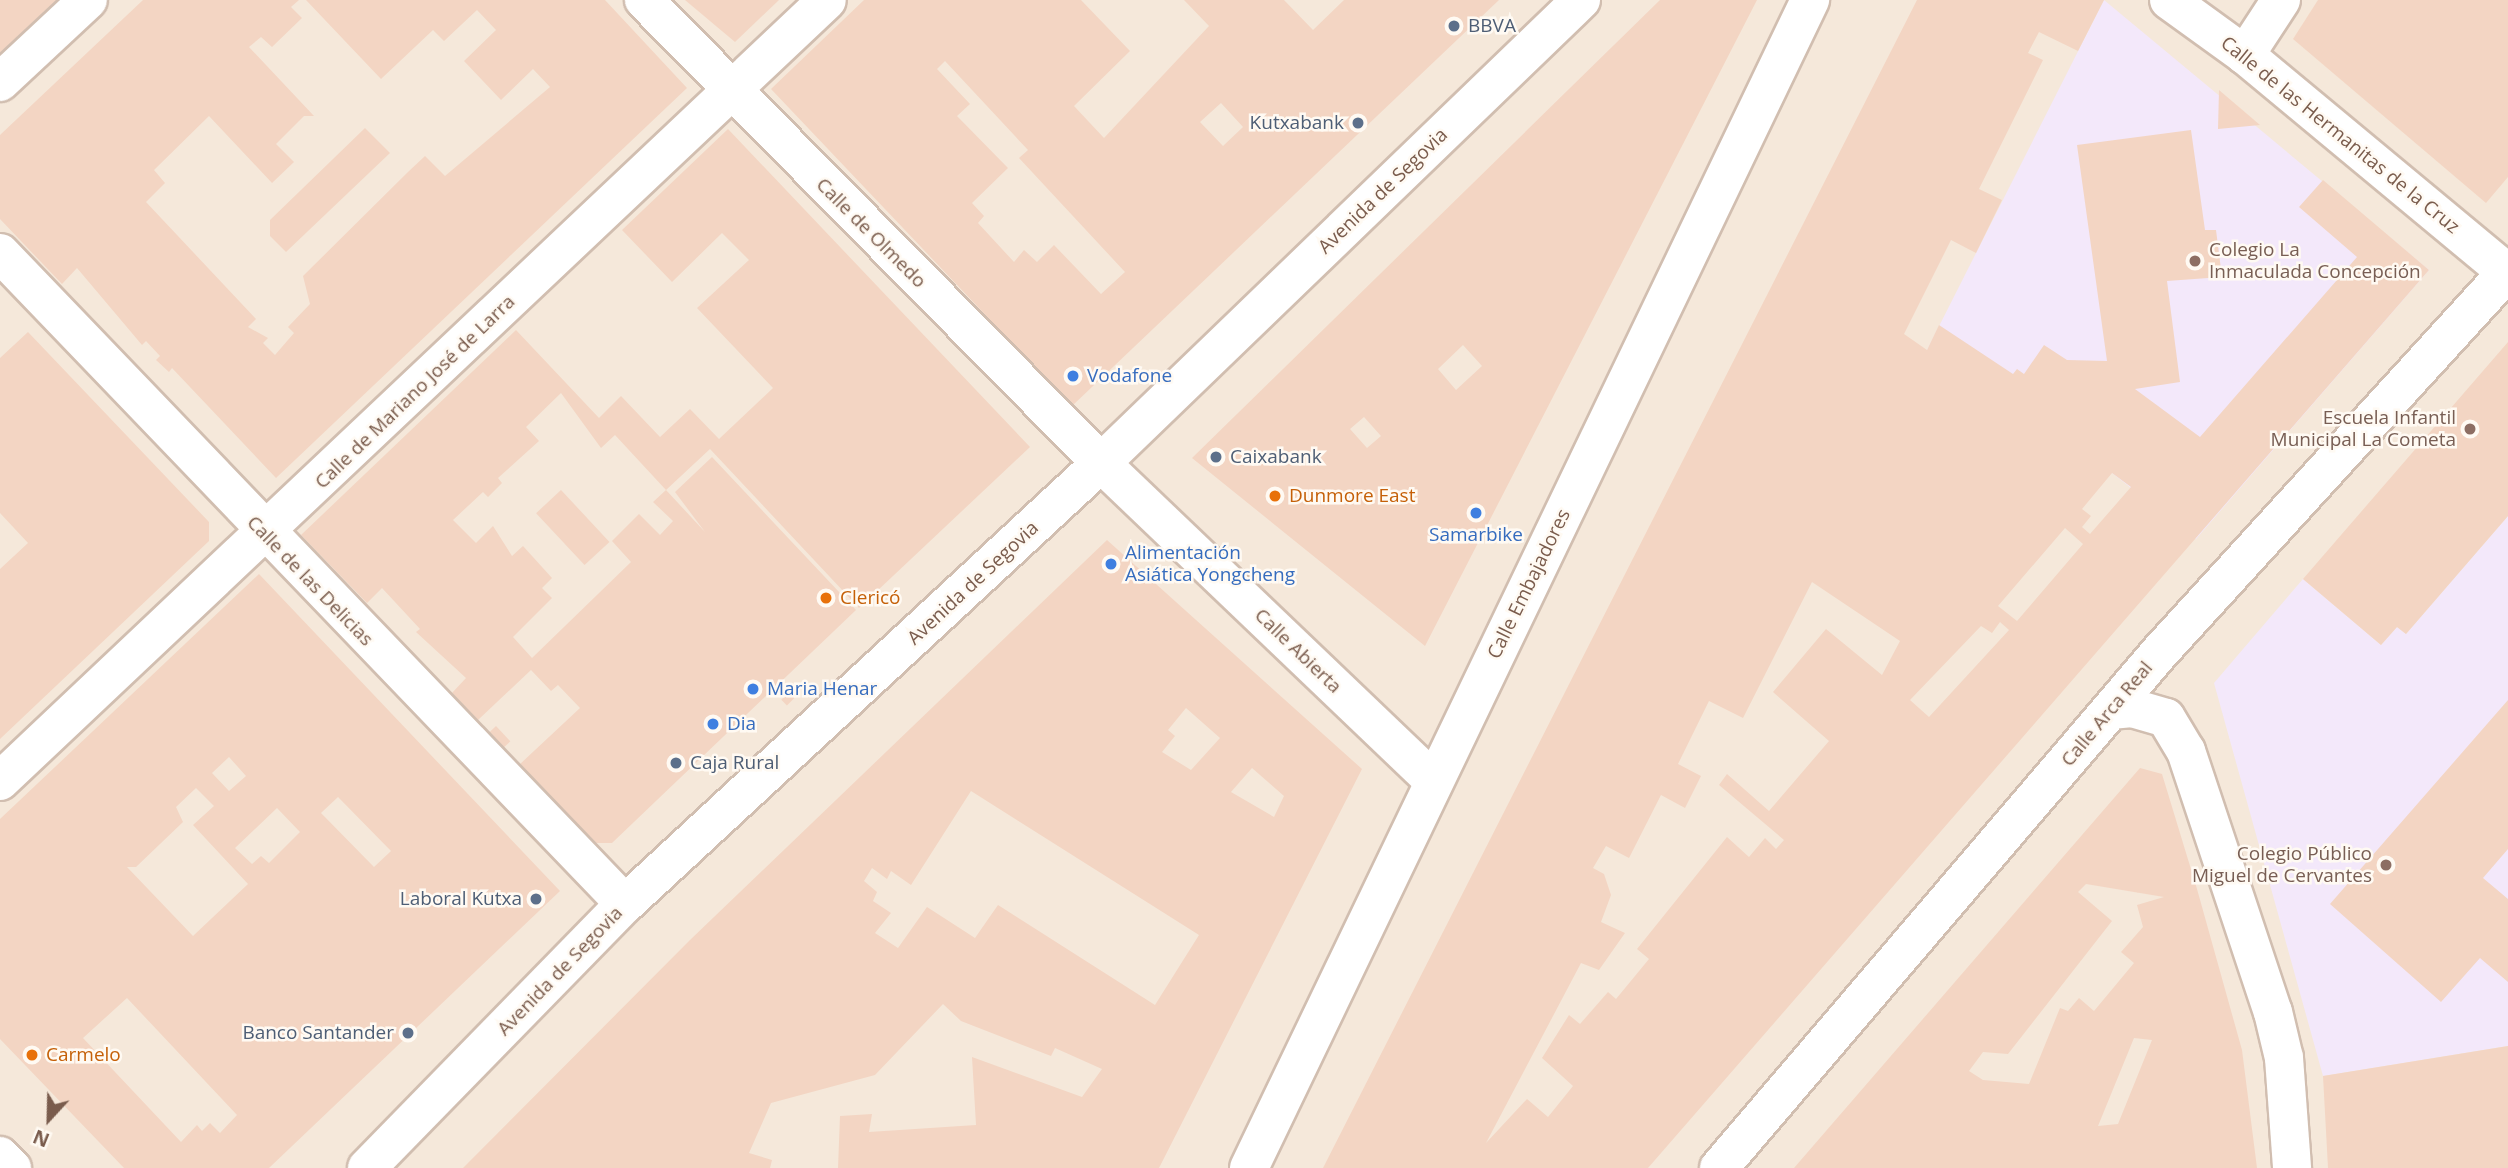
<!DOCTYPE html>
<meta charset="utf-8">
<style>
body{margin:0}
#map{position:relative;width:2508px;height:1168px;overflow:hidden;background:#fdf6ec;font-family:"Open Sans",sans-serif}
div>[style]{position:absolute}
.residential>*{inset:0;background:#f5e8da;transform-origin:0 0}
.education>*{inset:0;background:#f3e8fa}
.building>*{inset:0;background:#f3d5c3;transform-origin:0 0}
.roads{filter:drop-shadow(2px 0 #d1beb0) drop-shadow(-2px 0 #d1beb0) drop-shadow(0 2px #d1beb0) drop-shadow(0 -2px #d1beb0)}
.pedestrian>*{height:38px;margin:-19px;padding:0 19px;transform-origin:19px;border-radius:19px;background:#fff}
.minor>*{height:38px;margin:-19px;padding:0 19px;transform-origin:19px;border-radius:19px;background:#fff}
.tertiary>*{height:38px;margin:-19px;padding:0 19px;transform-origin:19px;border-radius:19px;background:#fff}
.secondary>*{height:38px;margin:-19px;padding:0 19px;transform-origin:19px;border-radius:19px;background:#fff}
.dots>*{width:19px;height:19px;translate:-50% -50%;box-sizing:border-box;border:4px solid #fffaf3;border-radius:50%}
span{translate:-50% -50%;white-space:nowrap;text-align:center;line-height:1.15;-webkit-text-stroke:5px #fffaf3;paint-order:stroke}
.service-label{font-size:19px;color:#4e5e75}
.left{translate:0 -50%;text-align:left}
.right{translate:-100% -50%;text-align:right}
.street-label{font-size:19px;color:#7a5c4d}
.education-label{font-size:19px;color:#785e54}
.shop-label{font-size:19px;color:#366cbe}
.food-label{font-size:19px;color:#c56008}
.north{position:absolute;left:14px;top:1084px;width:70px;height:70px;-webkit-text-stroke:5px #fffaf3;paint-order:stroke;rotate:202deg;font-size:19px;font-weight:700;line-height:28px;text-align:center;color:#7a5c4d}
.north::after{content:'';display:block;margin:auto;width:24px;height:32px;background:#7a5c4d;clip-path:polygon(50% 0,100% 100%,50% 72%,0 100%)}
</style>
<div id="map">
<div class="residential">
<i style="left:0;top:0;width:2508px;height:1168px"></i>
</div>
<div class="education">
<i style="clip-path:polygon(2104px 0,2429px 270px,2196px 539px,2112px 473px,1927px 350px)"></i>
<i style="clip-path:polygon(2508px 516px,2508px 1046px,2323px 1076px,2214px 683px,2303px 579px,2381px 645px,2397px 627px,2406px 634px)"></i>
</div>
<div class="building">
<i style="clip-path:polygon(0 0,59px 0,0 56px)"></i>
<i style="clip-path:polygon(143px 0,299px 0,291px 7px,302px 18px,272px 47px,261px 37px,249px 47px,314px 116px,304px 116px,276px 144px,294px 162px,272px 183px,209px 116px,154px 170px,165px 183px,146px 202px,256px 319px,248px 327px,268px 338px,263px 343px,275px 355px,294px 333px,288px 327px,310px 304px,303px 276px,408px 172px,425px 156px,445px 176px,550px 87px,533px 69px,501px 100px,464px 61px,496px 30px,477px 10px,444px 41px,433px 30px,381px 79px,306px 0,605px 0,687px 88px,276px 478px,172px 368px,169px 372px,156px 360px,160px 356px,146px 341px,142px 345px,77px 268px,62px 284px,0 219px,0 135px)"></i>
<i style="clip-path:polygon(685px 0,779px 0,735px 42px)"></i>
<i style="clip-path:polygon(evenodd,864px 0,1081px 0,1130px 51px,1074px 106px,1104px 138px,1209px 26px,1184px 0,1284px 0,1313px 30px,1344px 0,1499px 0,1072px 406px,771px 89px,864px 0,945px 61px,1028px 150px,1019px 158px,1125px 272px,1101px 294px,1054px 245px,1037px 262px,1024px 250px,1014px 262px,978px 223px,984px 216px,972px 203px,1008px 168px,957px 116px,970px 104px,937px 69px,945px 61px,864px 0,1221px 103px,1243px 127px,1223px 146px,1200px 122px,1221px 103px)"></i>
<i style="clip-path:polygon(evenodd,1660px 0,1757px 0,1425px 646px,1192px 458px,1660px 0,1463px 345px,1482px 366px,1456px 390px,1438px 369px,1463px 345px,1660px 0,1364px 417px,1381px 436px,1367px 448px,1350px 429px,1364px 417px)"></i>
<i style="clip-path:polygon(evenodd,1917px 0,2104px 0,2078px 51px,2039px 32px,2028px 53px,2043px 60px,1979px 189px,2002px 200px,1976px 253px,1951px 240px,1904px 334px,1927px 350px,1939px 325px,2013px 374px,2017px 369px,2024px 374px,2044px 345px,2067px 360px,2107px 361px,2077px 145px,2191px 130px,2205px 230px,2216px 230px,2222px 277px,2167px 281px,2180px 382px,2135px 389px,2200px 437px,2357px 257px,2299px 207px,2323px 180px,2429px 270px,1648px 1168px,1323px 1168px,1917px 0,2112px 473px,2131px 487px,2090px 534px,2082px 527px,2091px 516px,2082px 509px,2112px 473px,1917px 0,2065px 528px,2083px 544px,2017px 621px,1998px 606px,2065px 528px,1917px 0,1812px 582px,1900px 641px,1882px 675px,1826px 629px,1773px 692px,1829px 741px,1769px 811px,1727px 774px,1719px 785px,1784px 840px,1776px 849px,1765px 838px,1749px 857px,1727px 837px,1637px 949px,1649px 959px,1616px 999px,1608px 992px,1580px 1024px,1569px 1015px,1542px 1058px,1573px 1086px,1548px 1117px,1527px 1099px,1486px 1143px,1581px 963px,1599px 970px,1625px 933px,1601px 922px,1611px 895px,1604px 874px,1593px 868px,1606px 846px,1629px 858px,1661px 795px,1685px 808px,1701px 776px,1678px 764px,1709px 701px,1743px 718px,1812px 582px,1917px 0,2000px 622px,2009px 630px,1929px 717px,1910px 700px,1981px 626px,1992px 633px,2000px 622px)"></i>
<i style="clip-path:polygon(2318px 0,2508px 0,2508px 177px,2486px 203px,2293px 39px)"></i>
<i style="clip-path:polygon(2219px 90px,2260px 125px,2218px 129px)"></i>
<i style="clip-path:polygon(365px 128px,390px 153px,286px 252px,270px 236px,270px 220px)"></i>
<i style="clip-path:polygon(evenodd,728px 129px,1030px 447px,859px 608px,710px 449px,666px 490px,705px 532px,675px 492px,712px 457px,856px 610px,612px 843px,593px 843px,519px 765px,580px 708px,558px 685px,551px 691px,531px 670px,478px 720px,452px 693px,466px 678px,416px 632px,420px 629px,382px 588px,367px 603px,301px 535px,516px 330px,599px 418px,621px 396px,660px 437px,690px 409px,719px 439px,773px 388px,697px 308px,749px 260px,722px 233px,672px 282px,622px 230px,728px 129px,561px 393px,601px 448px,615px 435px,666px 490px,653px 502px,673px 521px,660px 535px,639px 514px,612px 541px,631px 562px,532px 658px,513px 637px,552px 598px,542px 588px,552px 578px,523px 546px,512px 556px,493px 526px,476px 543px,453px 520px,483px 492px,488px 497px,502px 483px,498px 478px,539px 441px,526px 427px,561px 393px)"></i>
<i style="clip-path:polygon(28px 332px,209px 522px,209px 541px,0 739px,0 569px,28px 543px,0 513px,0 358px)"></i>
<i style="clip-path:polygon(2508px 342px,2508px 516px,2406px 634px,2397px 627px,2381px 645px,2303px 579px)"></i>
<i style="left:561px;top:490px;width:71px;height:34px;rotate:47deg"></i>
<i style="clip-path:polygon(evenodd,1107px 540px,1362px 769px,1159px 1168px,838px 1168px,840px 1116px,872px 1114px,869px 1132px,976px 1125px,972px 1057px,1082px 1097px,1102px 1069px,1055px 1048px,1051px 1056px,961px 1021px,943px 1004px,875px 1075px,771px 1103px,749px 1153px,772px 1160px,770px 1168px,463px 1168px,690px 940px,1107px 540px,1186px 708px,1220px 738px,1191px 770px,1162px 752px,1175px 736px,1168px 730px,1186px 708px,1107px 540px,1252px 768px,1284px 796px,1274px 817px,1231px 792px,1252px 768px,1107px 540px,971px 791px,1199px 935px,1155px 1005px,998px 905px,975px 938px,927px 907px,898px 948px,875px 933px,891px 913px,873px 901px,877px 892px,864px 881px,872px 868px,887px 879px,891px 871px,911px 885px,971px 791px)"></i>
<i style="clip-path:polygon(evenodd,259px 574px,560px 891px,269px 1168px,124px 1168px,0 1039px,0 819px,259px 574px,229px 757px,246px 776px,229px 791px,212px 773px,229px 757px,259px 574px,196px 788px,214px 806px,193px 825px,248px 884px,193px 936px,127px 867px,136px 867px,183px 822px,176px 807px,196px 788px,259px 574px,338px 797px,391px 851px,374px 867px,321px 813px,338px 797px,259px 574px,277px 808px,300px 832px,269px 863px,261px 856px,252px 864px,235px 848px,277px 808px,259px 574px,127px 998px,237px 1115px,220px 1133px,210px 1123px,202px 1131px,197px 1125px,181px 1142px,83px 1038px,127px 998px)"></i>
<i style="left:794px;top:687px;width:8px;height:18px;rotate:45deg"></i>
<i style="clip-path:polygon(2508px 700px,2508px 849px,2483px 878px,2508px 899px,2508px 982px,2480px 958px,2441px 1002px,2330px 904px)"></i>
<i style="left:496px;top:726px;width:21px;height:9px;rotate:47deg"></i>
<i style="clip-path:polygon(evenodd,2140px 768px,2162px 774px,2197px 889px,2242px 1050px,2257px 1168px,1794px 1168px,2140px 768px,2086px 884px,2164px 897px,2137px 905px,2143px 927px,2121px 952px,2134px 963px,2094px 1011px,2079px 998px,2068px 1011px,2060px 1008px,2029px 1084px,1983px 1080px,1969px 1071px,1983px 1052px,2008px 1054px,2112px 921px,2078px 892px,2086px 884px,2140px 768px,2134px 1038px,2152px 1040px,2118px 1124px,2098px 1126px,2134px 1038px)"></i>
<i style="clip-path:polygon(2508px 1046px,2508px 1168px,2328px 1168px,2323px 1076px)"></i>
</div>
<div class="roads">
<div class="pedestrian">
<i style="left:2169px;top:0;width:94px;rotate:35.9deg"></i>
<i style="left:1101px;top:463px;width:460px;rotate:43.7deg"></i>
</div>
<div class="minor">
<i style="left:644px;top:0;width:651px;rotate:45.37deg"></i>
<i style="left:2281px;top:0;width:66px;rotate:123.2deg"></i>
<i style="left:2245px;top:55px;width:342px;rotate:39.7deg"></i>
<i style="left:0;top:82px;width:120px;rotate:-43deg"></i>
<i style="left:0;top:253px;width:902px;rotate:46.17deg"></i>
<i style="left:2111px;top:710px;width:21px;rotate:-5deg"></i>
<i style="left:2132px;top:708px;width:35px;rotate:16deg"></i>
<i style="left:2166px;top:718px;width:39px;rotate:59deg"></i>
<i style="left:2186px;top:751px;width:275px;rotate:71.6deg"></i>
<i style="left:2273px;top:1012px;width:47px;rotate:76.6deg"></i>
<i style="left:2284px;top:1058px;width:110px;rotate:85.8deg"></i>
<i style="left:0;top:781px;width:1137px;rotate:-43.36deg"></i>
</div>
<div class="tertiary">
<i style="left:0;top:1156px;width:17px;rotate:45deg"></i>
<i style="left:1719px;top:1168px;width:677px;rotate:-49.49deg"></i>
<i style="left:2159px;top:653px;width:517px;rotate:-47.58deg"></i>
</div>
<div class="secondary">
<i style="left:367px;top:1168px;width:369px;rotate:-45.7deg"></i>
<i style="left:625px;top:904px;width:649px;rotate:-42.81deg"></i>
<i style="left:1101px;top:463px;width:667px;rotate:-43.97deg"></i>
<i style="left:1249px;top:1168px;width:1296px;rotate:-64.34deg"></i>
</div>
</div>
<div class="dots">
<i style="left:1454px;top:26px;background:#5c6f8a"></i>
<i style="left:1358px;top:123px;background:#5c6f8a"></i>
<i style="left:2195px;top:261px;background:#8d6e63"></i>
<i style="left:1073px;top:376px;background:#3f7fe0"></i>
<i style="left:2470px;top:429px;background:#8d6e63"></i>
<i style="left:1216px;top:457px;background:#5c6f8a"></i>
<i style="left:1275px;top:496px;background:#e8710a"></i>
<i style="left:1476px;top:513px;background:#3f7fe0"></i>
<i style="left:1111px;top:564px;background:#3f7fe0"></i>
<i style="left:826px;top:598px;background:#e8710a"></i>
<i style="left:753px;top:689px;background:#3f7fe0"></i>
<i style="left:713px;top:724px;background:#3f7fe0"></i>
<i style="left:676px;top:763px;background:#5c6f8a"></i>
<i style="left:2386px;top:865px;background:#8d6e63"></i>
<i style="left:536px;top:899px;background:#5c6f8a"></i>
<i style="left:408px;top:1033px;background:#5c6f8a"></i>
<i style="left:32px;top:1055px;background:#e8710a"></i>
</div>
<div class="service-label">
<span class="left" style="left:1468px;top:26px">BBVA</span>
<span class="right" style="left:1344px;top:123px">Kutxabank</span>
<span class="left" style="left:1230px;top:457px">Caixabank</span>
<span class="left" style="left:690px;top:763px">Caja Rural</span>
<span class="right" style="left:522px;top:899px">Laboral Kutxa</span>
<span class="right" style="left:394px;top:1033px">Banco Santander</span>
</div>
<div class="street-label">
<span style="left:2340px;top:135px;rotate:39deg">Calle de las Hermanitas de la Cruz</span>
<span style="left:1383px;top:191px;rotate:-44deg">Avenida de Segovia</span>
<span style="left:871px;top:233px;rotate:45deg">Calle de Olmedo</span>
<span style="left:415px;top:392px;rotate:-44deg">Calle de Mariano José de Larra</span>
<span style="left:310px;top:581px;rotate:46deg">Calle de las Delicias</span>
<span style="left:973px;top:583px;rotate:-43deg">Avenida de Segovia</span>
<span style="left:1529px;top:584px;rotate:-64deg">Calle Embajadores</span>
<span style="left:1298px;top:651px;rotate:44deg">Calle Abierta</span>
<span style="left:2107px;top:714px;rotate:-50deg">Calle Arca Real</span>
<span style="left:560px;top:971px;rotate:-46deg">Avenida de Segovia</span>
</div>
<div class="education-label">
<span class="left" style="left:2209px;top:261px">Colegio La<br>Inmaculada Concepción</span>
<span class="right" style="left:2456px;top:429px">Escuela Infantil<br>Municipal La Cometa</span>
<span class="right" style="left:2372px;top:865px">Colegio Público<br>Miguel de Cervantes</span>
</div>
<div class="shop-label">
<span class="left" style="left:1087px;top:376px">Vodafone</span>
<span style="left:1476px;top:535px">Samarbike</span>
<span class="left" style="left:1125px;top:564px">Alimentación<br>Asiática Yongcheng</span>
<span class="left" style="left:767px;top:689px">Maria Henar</span>
<span class="left" style="left:727px;top:724px">Dia</span>
</div>
<div class="food-label">
<span class="left" style="left:1289px;top:496px">Dunmore East</span>
<span class="left" style="left:840px;top:598px">Clericó</span>
<span class="left" style="left:46px;top:1055px">Carmelo</span>
</div>
<div class="north">N</div>
</div>
